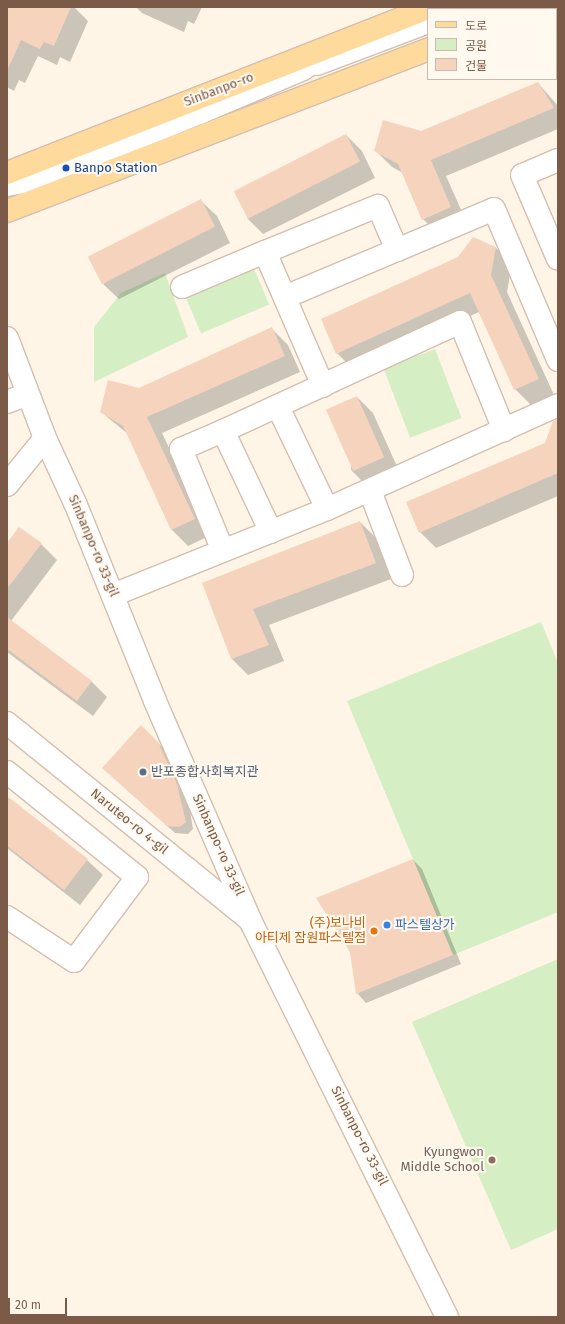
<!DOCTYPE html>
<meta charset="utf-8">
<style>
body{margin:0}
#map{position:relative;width:565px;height:1324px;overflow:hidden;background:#fef5e7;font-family:"Fira Sans","Noto Sans KR",sans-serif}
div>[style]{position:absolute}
.green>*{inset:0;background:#d5eec3;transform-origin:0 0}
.shadow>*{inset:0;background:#0003}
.building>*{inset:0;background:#f6d3bc;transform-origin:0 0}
.roads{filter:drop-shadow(1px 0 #d4beae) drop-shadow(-1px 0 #d4beae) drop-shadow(0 1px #d4beae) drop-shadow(0 -1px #d4beae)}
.minor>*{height:22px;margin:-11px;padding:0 11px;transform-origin:11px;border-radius:11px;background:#fff}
.major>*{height:22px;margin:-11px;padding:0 11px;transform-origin:11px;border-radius:11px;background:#ffda9d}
.dots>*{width:11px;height:11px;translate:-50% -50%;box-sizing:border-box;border:2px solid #fff9ef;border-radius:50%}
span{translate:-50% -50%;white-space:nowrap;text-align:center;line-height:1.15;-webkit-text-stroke:4px #fff9ef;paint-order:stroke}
.street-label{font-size:13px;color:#7b5a48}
.transit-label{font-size:13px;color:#164399}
.left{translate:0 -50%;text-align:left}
.service-label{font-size:13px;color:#4e5e75}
.food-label{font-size:13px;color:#c56008}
.right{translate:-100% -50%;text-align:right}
.shop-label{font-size:13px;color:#366cbe}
.education-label{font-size:13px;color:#785e54}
.frame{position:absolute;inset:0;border:8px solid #7b5a48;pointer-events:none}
.legend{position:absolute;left:427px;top:8px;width:130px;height:72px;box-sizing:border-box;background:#fff9ef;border:1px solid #cab9ac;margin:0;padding:5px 7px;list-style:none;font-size:12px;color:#7b5a48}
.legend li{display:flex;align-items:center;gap:8px;height:20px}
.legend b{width:20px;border:1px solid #cab9ac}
.scale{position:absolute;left:8px;top:1298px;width:59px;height:18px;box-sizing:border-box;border:2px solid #7b5a48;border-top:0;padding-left:5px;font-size:12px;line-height:14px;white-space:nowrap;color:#7b5a48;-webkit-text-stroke:3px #fff9ef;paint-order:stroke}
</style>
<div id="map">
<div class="green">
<i style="left:252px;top:264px;width:44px;height:74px;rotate:67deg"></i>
<i style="clip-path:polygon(165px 273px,188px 337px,94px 382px,94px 327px,121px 293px)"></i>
<i style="left:435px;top:349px;width:74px;height:55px;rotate:69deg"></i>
<i style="clip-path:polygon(541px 622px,558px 663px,558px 912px,453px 955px,347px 701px)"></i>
<i style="clip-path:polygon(558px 959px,558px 1229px,511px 1250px,412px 1022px)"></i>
</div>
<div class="shadow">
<i style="clip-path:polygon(7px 7px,74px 7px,88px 21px,70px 62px,60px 57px,57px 65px,38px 56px,25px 83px,19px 80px,14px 91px,7px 87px)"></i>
<i style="clip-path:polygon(136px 7px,202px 7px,194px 24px,188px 21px,184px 32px,142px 13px)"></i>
<i style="clip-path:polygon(538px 83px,558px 106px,558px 129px,446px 176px,467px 223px,439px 235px,423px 219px,403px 173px,392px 167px,376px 151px)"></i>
<i style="clip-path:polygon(346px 135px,362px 151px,375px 178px,263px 234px,247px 218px)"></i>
<i style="clip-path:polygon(201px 201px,217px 216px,230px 243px,119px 299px,103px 284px)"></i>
<i style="clip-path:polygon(496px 248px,512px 264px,507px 292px,554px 395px,531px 405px,515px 389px,479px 312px,353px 369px,337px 353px,459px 257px)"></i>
<i style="clip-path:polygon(272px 329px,288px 345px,300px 372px,162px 433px,211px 535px,188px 546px,172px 530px,128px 434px,101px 412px,139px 389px)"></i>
<i style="clip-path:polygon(357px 397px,373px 413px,400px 473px,367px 486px,351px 470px)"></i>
<i style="clip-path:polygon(558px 420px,558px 496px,436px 548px,420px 532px,545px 444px)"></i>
<i style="clip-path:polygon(360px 522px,376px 538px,391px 579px,269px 625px,284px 661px,248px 675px,232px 659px,203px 583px)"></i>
<i style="clip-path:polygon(7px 544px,41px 544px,57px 560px,11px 621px,91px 681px,107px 697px,93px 716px,7px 652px)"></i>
<i style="clip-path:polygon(141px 726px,165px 750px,189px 805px,193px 829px,188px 834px,175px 833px,111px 775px)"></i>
<i style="clip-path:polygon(7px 798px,87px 860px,103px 875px,80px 905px,7px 848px)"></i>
<i style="clip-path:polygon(413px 860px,422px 869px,461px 964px,366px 1003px,357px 993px,351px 951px)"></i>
</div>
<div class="building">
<i style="clip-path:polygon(7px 7px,71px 7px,54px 46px,44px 42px,40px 49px,21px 40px,7px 71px)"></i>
<i style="clip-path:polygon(538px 82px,554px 108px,431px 160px,451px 207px,422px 220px,398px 164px,374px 151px,383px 120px,421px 131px)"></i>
<i style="left:346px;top:134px;width:31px;height:126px;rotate:63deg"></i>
<i style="left:201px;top:199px;width:31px;height:127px;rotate:63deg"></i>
<i style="clip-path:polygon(473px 237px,496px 247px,491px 275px,539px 379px,514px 390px,470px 293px,336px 354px,321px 319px,458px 257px)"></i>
<i style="clip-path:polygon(272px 327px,285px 356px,147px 417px,195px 519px,171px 530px,123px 426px,100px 412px,108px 380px,139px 388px)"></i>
<i style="left:357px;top:396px;width:67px;height:34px;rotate:66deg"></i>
<i style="clip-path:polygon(558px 419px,558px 473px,419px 533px,406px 502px,545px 443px,553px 421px)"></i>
<i style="clip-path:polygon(360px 521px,376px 563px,253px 609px,269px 645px,231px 659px,202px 583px)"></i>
<i style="clip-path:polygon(19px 527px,42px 543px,7px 589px,7px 543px)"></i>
<i style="clip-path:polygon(7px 617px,92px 681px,77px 701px,7px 649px)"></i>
<i style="clip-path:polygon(141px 725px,158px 742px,177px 784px,186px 822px,180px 827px,167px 826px,102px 768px)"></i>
<i style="clip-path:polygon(7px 796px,88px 859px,64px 890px,7px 846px)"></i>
<i style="clip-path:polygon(413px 859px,453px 955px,356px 994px,350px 952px,316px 898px)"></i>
</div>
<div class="roads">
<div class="minor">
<i style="left:464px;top:9px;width:5px;rotate:-22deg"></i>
<i style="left:317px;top:64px;width:119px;rotate:-20.7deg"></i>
<i style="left:558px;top:160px;width:39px;rotate:157deg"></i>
<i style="left:522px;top:175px;width:91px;rotate:66.8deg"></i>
<i style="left:7px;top:185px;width:36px;rotate:-11deg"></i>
<i style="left:42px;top:178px;width:170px;rotate:-22.5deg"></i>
<i style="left:199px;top:113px;width:113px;rotate:-22.9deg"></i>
<i style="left:303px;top:69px;width:32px;rotate:-35deg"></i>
<i style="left:182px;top:287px;width:90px;rotate:-22.9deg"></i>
<i style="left:285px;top:297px;width:121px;rotate:-22.8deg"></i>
<i style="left:7px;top:338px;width:107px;rotate:69.2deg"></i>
<i style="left:45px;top:438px;width:74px;rotate:65.2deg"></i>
<i style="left:76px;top:505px;width:211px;rotate:68deg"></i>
<i style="left:155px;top:701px;width:239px;rotate:66.5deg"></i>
<i style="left:250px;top:920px;width:443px;rotate:63.6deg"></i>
<i style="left:323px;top:386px;width:146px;rotate:-113.4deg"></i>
<i style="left:265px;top:252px;width:122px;rotate:-22.2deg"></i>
<i style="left:378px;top:206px;width:48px;rotate:66.6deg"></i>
<i style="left:397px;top:250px;width:105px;rotate:-22.9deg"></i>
<i style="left:494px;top:209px;width:164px;rotate:67deg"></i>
<i style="left:7px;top:402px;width:22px;rotate:-21deg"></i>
<i style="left:278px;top:407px;width:113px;rotate:64.3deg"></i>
<i style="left:223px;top:431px;width:46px;rotate:156.8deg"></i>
<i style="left:181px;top:449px;width:110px;rotate:67.6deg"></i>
<i style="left:7px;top:485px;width:60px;rotate:-51deg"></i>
<i style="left:370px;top:491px;width:90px;rotate:69.1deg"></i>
<i style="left:271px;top:532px;width:112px;rotate:-115.4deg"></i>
<i style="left:223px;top:431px;width:261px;rotate:-24.7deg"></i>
<i style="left:460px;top:322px;width:117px;rotate:67.8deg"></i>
<i style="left:113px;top:595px;width:231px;rotate:-21.9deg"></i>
<i style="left:327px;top:509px;width:253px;rotate:-24.2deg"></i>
<i style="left:7px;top:723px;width:310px;rotate:39deg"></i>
<i style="left:7px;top:772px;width:167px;rotate:38.9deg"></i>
<i style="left:137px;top:877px;width:105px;rotate:126.9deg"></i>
<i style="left:74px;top:961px;width:80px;rotate:-146.7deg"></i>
</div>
<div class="major">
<i style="left:534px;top:9px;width:5px;rotate:-22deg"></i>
<i style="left:556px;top:15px;width:2px"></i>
<i style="left:7px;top:173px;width:455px;rotate:-21.4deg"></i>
<i style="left:7px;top:211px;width:451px;rotate:-21deg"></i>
</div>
</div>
<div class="dots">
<i style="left:66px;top:168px;background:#1a4fb4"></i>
<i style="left:143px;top:772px;background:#5c6f8a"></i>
<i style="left:387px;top:925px;background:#3f7fe0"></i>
<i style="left:374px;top:931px;background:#e8710a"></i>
<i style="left:492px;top:1160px;background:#8d6e63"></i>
</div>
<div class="street-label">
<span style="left:219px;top:90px;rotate:-21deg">Sinbanpo-ro</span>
<span style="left:93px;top:546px;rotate:67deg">Sinbanpo-ro 33-gil</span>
<span style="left:129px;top:822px;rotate:39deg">Naruteo-ro 4-gil</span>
<span style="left:218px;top:845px;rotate:66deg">Sinbanpo-ro 33-gil</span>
<span style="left:359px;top:1136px;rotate:63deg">Sinbanpo-ro 33-gil</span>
</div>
<div class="transit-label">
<span class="left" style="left:74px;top:168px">Banpo Station</span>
</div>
<div class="service-label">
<span class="left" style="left:151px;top:772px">반포종합사회복지관</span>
</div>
<div class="food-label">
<span class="right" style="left:366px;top:931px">(주)보나비<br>아티제 잠원파스텔점</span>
</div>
<div class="shop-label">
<span class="left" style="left:395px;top:925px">파스텔상가</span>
</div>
<div class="education-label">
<span class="right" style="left:484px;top:1160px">Kyungwon<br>Middle School</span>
</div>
<div class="frame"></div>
<ul class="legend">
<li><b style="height:5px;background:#ffda9d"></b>도로</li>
<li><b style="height:11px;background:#d5eec3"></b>공원</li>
<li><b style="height:11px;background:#f6d3bc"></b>건물</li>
</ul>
<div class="scale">20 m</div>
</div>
